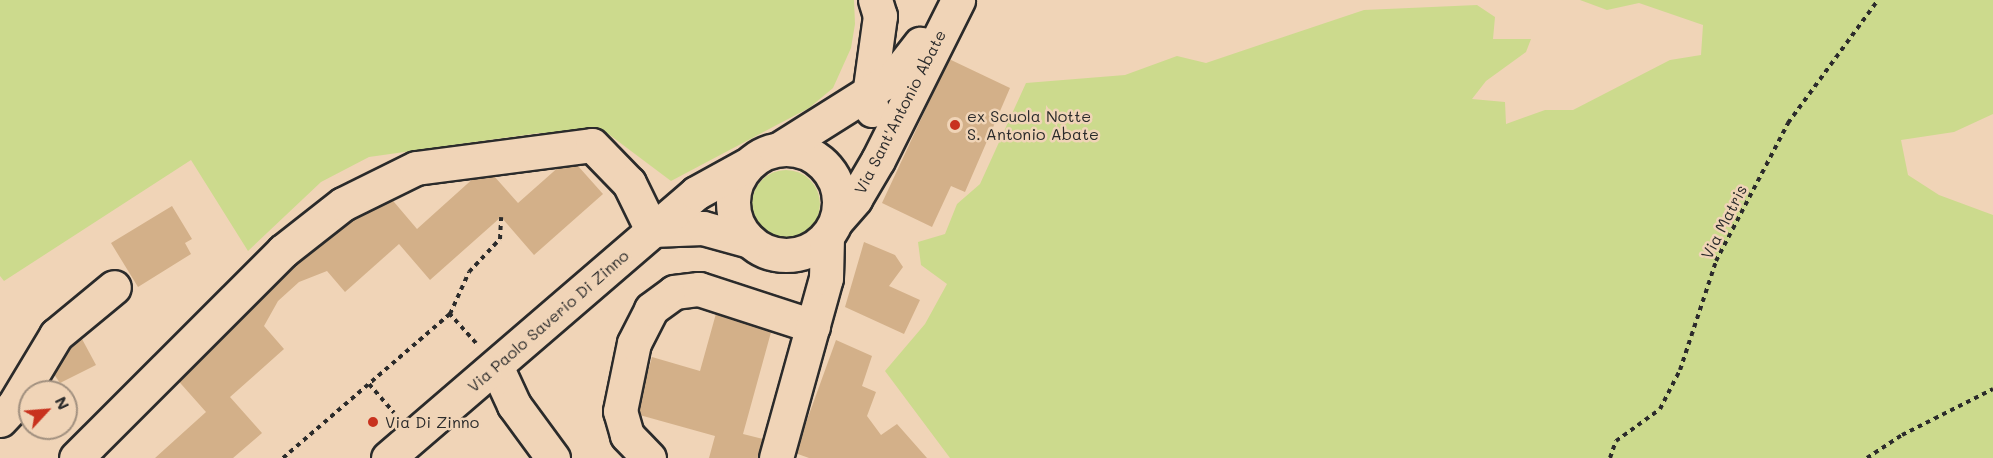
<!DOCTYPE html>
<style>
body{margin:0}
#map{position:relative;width:1993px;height:458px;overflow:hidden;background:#f0d4b7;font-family:Mali,sans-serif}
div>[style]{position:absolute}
.green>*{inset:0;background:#ccda8d}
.round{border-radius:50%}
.building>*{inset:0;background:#d3b089}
.path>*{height:4px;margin-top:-2px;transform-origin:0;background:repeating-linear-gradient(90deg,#2b2b2b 0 4.5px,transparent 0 9px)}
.roads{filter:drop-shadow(2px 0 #2b2b2b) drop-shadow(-2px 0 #2b2b2b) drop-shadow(0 2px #2b2b2b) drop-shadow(0 -2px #2b2b2b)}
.minor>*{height:33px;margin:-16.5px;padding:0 16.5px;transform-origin:16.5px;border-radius:16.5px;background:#f0d4b7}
.minor>.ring{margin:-16.5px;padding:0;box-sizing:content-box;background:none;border:33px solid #f0d4b7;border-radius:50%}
.dots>*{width:16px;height:16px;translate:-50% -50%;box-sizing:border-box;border:3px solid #f0d4b7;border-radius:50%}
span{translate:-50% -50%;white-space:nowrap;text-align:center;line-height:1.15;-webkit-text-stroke:5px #f0d4b7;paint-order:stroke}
.street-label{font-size:16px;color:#2b2b2b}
.poi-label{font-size:16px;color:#2b2b2b}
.left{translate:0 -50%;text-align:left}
.north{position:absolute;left:18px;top:380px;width:60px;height:60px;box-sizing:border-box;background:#f0d4b7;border:2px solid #a1907f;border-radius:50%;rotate:64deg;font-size:16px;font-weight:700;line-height:24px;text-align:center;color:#2b2b2b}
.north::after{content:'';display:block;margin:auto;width:21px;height:27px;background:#c8321e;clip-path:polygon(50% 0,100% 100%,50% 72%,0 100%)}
</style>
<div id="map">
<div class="green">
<i style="clip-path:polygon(0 0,854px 0,855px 24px,851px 48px,833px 88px,809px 108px,671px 181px,607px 133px,539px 133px,369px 157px,321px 182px,248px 251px,191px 160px,4px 281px,0 276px)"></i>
<i style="clip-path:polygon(1580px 0,1993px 0,1993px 114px,1954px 132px,1901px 140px,1908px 175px,1939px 195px,1993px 215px,1993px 458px,950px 458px,885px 371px,925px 324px,947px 284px,921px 265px,918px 242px,945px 234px,957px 204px,980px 184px,1026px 83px,1125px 75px,1177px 56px,1206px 63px,1364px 10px,1477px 5px,1495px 17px,1493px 39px,1531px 39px,1526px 52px,1486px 81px,1472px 99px,1505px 102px,1506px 124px,1545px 110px,1573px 110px,1670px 60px,1701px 55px,1703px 25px,1639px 3px,1607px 10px)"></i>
<i class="round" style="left:752px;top:170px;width:68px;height:68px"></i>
</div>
<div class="building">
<i style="clip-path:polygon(949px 59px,1010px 88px,965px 192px,951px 186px,932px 227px,882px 203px)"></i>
<i style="clip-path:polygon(570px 157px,603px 194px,534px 255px,501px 217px,430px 280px,399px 244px,345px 292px,327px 271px,299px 282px,278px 301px,264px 326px,284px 349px,230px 397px,262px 433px,233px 458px,155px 458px,206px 412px,174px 376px,245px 312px,260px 288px,313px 252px,383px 189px,417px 229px,486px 167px,518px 203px)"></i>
<i style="clip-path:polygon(172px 206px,192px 239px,185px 243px,191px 254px,138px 287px,111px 243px)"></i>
<i style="clip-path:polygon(864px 242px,895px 255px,903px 267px,889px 286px,920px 300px,904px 334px,845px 307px)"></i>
<i style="clip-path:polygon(717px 310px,773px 325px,743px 434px,763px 439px,758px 458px,709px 458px,715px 436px,636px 414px,652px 357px,700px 371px)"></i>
<i style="clip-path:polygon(82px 339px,96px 365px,60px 383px,49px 367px,56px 356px)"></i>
<i style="clip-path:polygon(836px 340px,872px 356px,862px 386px,876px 392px,867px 416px,881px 435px,897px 424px,927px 458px,809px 458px,795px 453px)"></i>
</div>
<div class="path">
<i style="left:476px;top:343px;width:39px;rotate:-132deg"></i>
<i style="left:450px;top:314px;width:46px;rotate:-65.7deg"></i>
<i style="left:469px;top:272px;width:45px;rotate:-46.8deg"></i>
<i style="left:500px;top:239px;width:22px;rotate:-87deg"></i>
<i style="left:369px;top:384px;width:38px;rotate:49deg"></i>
<i style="left:283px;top:458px;width:221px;rotate:-40.8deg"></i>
<i style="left:1610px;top:458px;width:18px;rotate:-71deg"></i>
<i style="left:1616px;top:441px;width:54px;rotate:-36deg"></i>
<i style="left:1660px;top:409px;width:44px;rotate:-62.9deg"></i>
<i style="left:1680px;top:370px;width:115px;rotate:-71.7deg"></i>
<i style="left:1716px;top:261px;width:156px;rotate:-62.4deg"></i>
<i style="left:1788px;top:123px;width:152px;rotate:-53.8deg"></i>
<i style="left:1867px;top:458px;width:42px;rotate:-33.3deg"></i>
<i style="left:1902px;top:435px;width:102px;rotate:-26.8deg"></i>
</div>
<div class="roads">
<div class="minor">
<i style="left:872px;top:110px;width:15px;rotate:-101deg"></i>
<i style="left:869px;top:95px;width:80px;rotate:-82.1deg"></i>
<i style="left:880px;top:16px;width:17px;rotate:-107deg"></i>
<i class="ring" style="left:733px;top:149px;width:73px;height:73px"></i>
<i style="left:779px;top:149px;width:137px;rotate:-32.2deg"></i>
<i style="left:895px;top:76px;width:41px;rotate:-52deg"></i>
<i style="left:837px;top:220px;width:28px;rotate:-49deg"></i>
<i style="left:855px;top:199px;width:45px;rotate:-59.5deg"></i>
<i style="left:878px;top:160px;width:179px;rotate:-63.4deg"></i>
<i style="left:652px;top:230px;width:51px;rotate:-2.2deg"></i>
<i style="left:703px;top:228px;width:49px;rotate:15.5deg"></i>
<i style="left:496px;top:366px;width:43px;rotate:65.2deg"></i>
<i style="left:514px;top:405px;width:66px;rotate:53.7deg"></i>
<i style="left:0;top:420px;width:21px;rotate:-47deg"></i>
<i style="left:14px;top:405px;width:82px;rotate:-59deg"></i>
<i style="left:56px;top:335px;width:75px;rotate:-39.6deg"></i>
<i style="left:76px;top:458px;width:293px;rotate:-45deg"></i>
<i style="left:283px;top:251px;width:76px;rotate:-38.1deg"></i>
<i style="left:343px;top:204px;width:81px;rotate:-26.3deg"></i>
<i style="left:416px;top:168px;width:177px;rotate:-7.4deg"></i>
<i style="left:592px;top:145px;width:53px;rotate:45.8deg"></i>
<i style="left:629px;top:183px;width:52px;rotate:63.9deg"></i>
<i style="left:388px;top:458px;width:406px;rotate:-40.7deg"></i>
<i style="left:696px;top:193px;width:58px;rotate:-28.8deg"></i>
<i style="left:649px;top:458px;width:32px;rotate:-134deg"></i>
<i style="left:627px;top:435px;width:25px;rotate:-106deg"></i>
<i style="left:620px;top:411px;width:69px;rotate:-78.4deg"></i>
<i style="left:634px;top:343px;width:38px;rotate:-63deg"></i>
<i style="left:651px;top:309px;width:29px;rotate:-36deg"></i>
<i style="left:674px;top:292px;width:25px;rotate:-7deg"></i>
<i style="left:699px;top:289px;width:120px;rotate:18deg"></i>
<i style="left:776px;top:458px;width:187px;rotate:-74.5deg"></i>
<i style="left:826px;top:278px;width:40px;rotate:-88.6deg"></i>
</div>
</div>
<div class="dots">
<i style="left:955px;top:125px;background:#c8321e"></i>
<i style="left:373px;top:422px;background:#c8321e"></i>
</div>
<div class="street-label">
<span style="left:900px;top:112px;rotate:-63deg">Via Sant'Antonio Abate</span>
<span style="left:1724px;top:222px;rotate:-63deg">Via Matris</span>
<span style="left:548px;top:321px;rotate:-41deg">Via Paolo Saverio Di Zinno</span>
</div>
<div class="poi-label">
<span class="left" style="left:967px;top:125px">ex Scuola Notte<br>S. Antonio Abate</span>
<span class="left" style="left:385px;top:422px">Via Di Zinno</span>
</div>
<div class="north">N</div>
</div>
